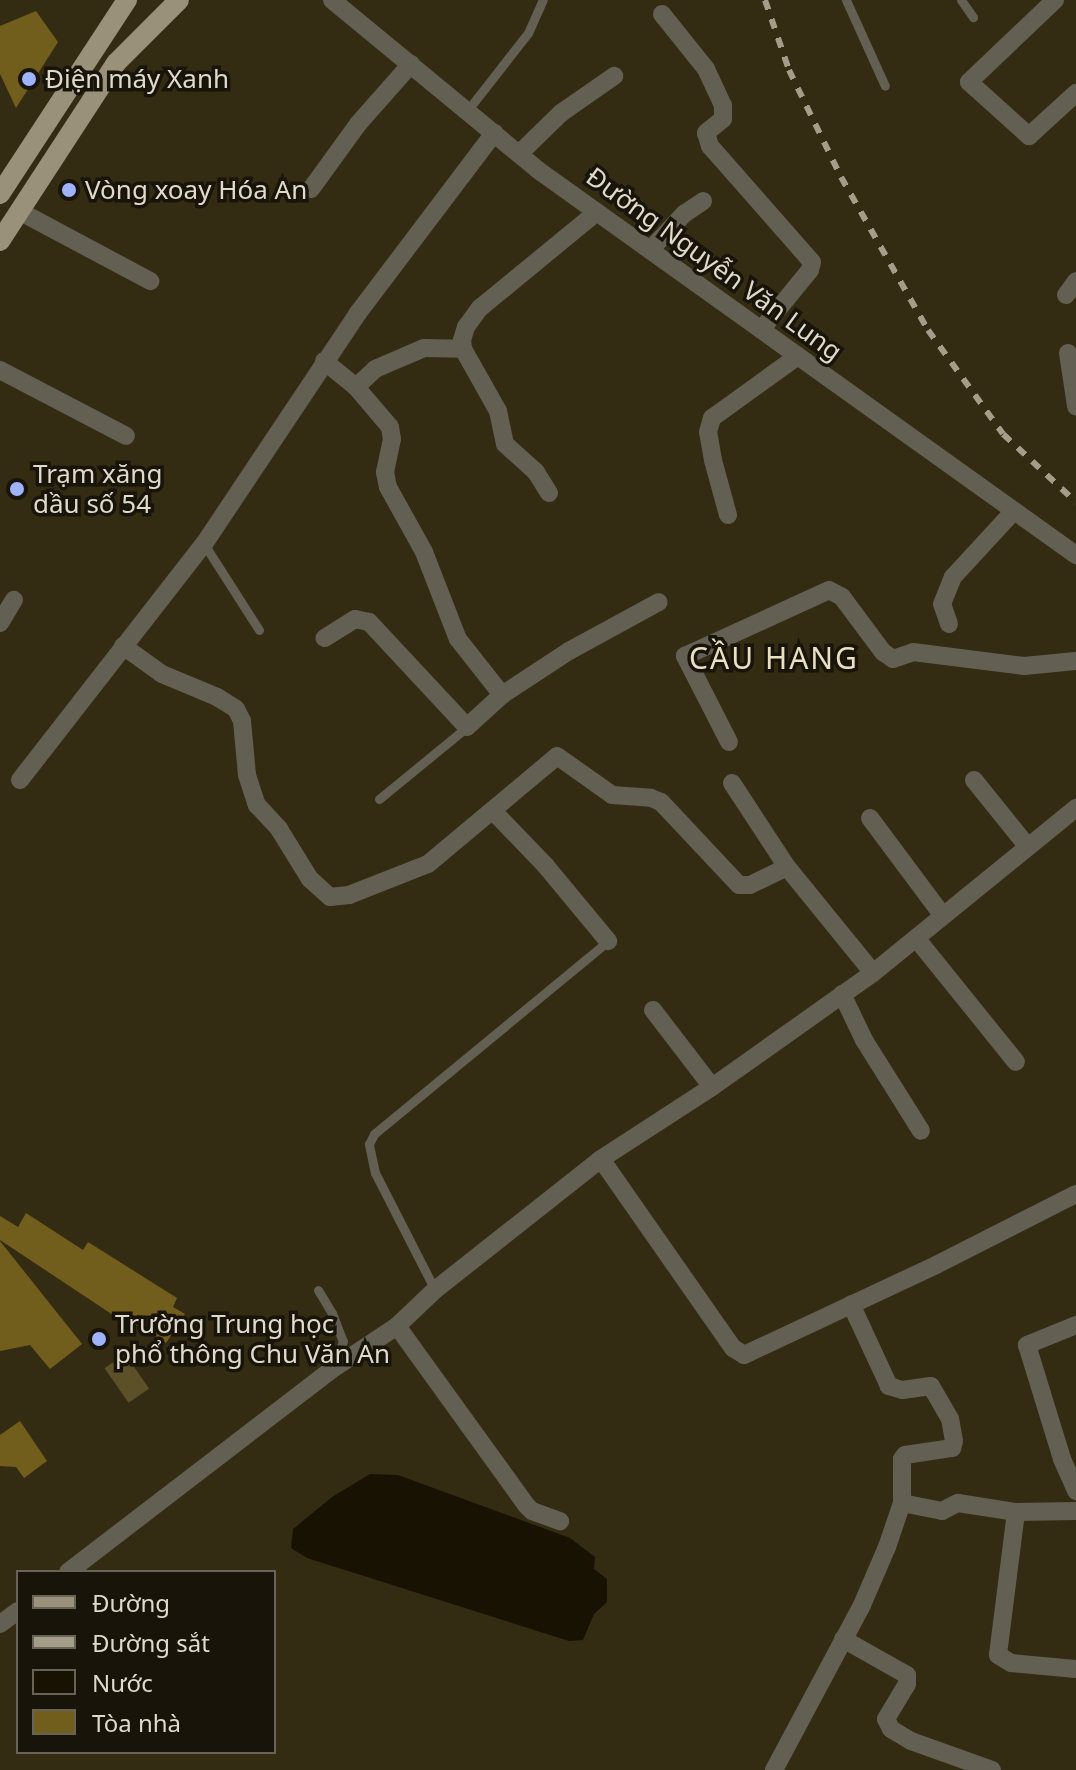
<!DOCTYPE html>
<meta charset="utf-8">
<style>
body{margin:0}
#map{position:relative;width:1076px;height:1770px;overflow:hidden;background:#342c12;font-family:"Noto Sans",sans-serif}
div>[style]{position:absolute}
.green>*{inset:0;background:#5c5029;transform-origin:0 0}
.water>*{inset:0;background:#181202}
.building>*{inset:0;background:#715e1d}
.lane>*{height:9px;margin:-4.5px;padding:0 4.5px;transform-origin:4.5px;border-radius:4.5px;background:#635f53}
.street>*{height:18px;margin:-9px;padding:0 9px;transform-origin:9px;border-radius:9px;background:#635f53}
.primary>*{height:20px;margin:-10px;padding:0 10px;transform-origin:10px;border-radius:10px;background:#999179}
.rail>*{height:6px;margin-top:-3px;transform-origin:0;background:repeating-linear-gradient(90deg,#a39d8a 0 10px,transparent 0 20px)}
.dots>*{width:22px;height:22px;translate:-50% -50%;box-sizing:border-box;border:4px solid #18140a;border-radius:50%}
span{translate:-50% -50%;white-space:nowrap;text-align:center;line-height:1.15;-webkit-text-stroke:7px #18140a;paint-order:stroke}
.poi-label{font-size:26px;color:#dfdacb}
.left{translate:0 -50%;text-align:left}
.street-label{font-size:26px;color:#dfdacb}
.quarter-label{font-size:30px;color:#e9dfc1;letter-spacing:2px}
.legend{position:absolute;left:16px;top:1570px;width:260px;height:184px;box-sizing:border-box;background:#18140a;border:2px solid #686357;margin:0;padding:10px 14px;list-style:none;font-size:24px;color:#dfdacb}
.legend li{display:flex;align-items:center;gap:16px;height:40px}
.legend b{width:40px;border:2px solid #686357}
</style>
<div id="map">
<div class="green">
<i style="left:125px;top:1354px;width:42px;height:25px;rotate:55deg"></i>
</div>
<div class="water">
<i style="clip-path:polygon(370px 1474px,398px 1475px,570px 1538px,595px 1557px,594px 1569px,607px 1579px,607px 1602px,594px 1614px,583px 1640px,569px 1641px,307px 1558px,291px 1548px,293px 1529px,332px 1497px)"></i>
</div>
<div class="building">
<i style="clip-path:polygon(36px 11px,58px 42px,16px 108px,0 74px,0 26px)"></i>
<i style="clip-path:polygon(26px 1213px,83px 1250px,88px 1242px,177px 1298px,173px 1307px,185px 1314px,166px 1343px,119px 1315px,116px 1317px,0 1240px,0 1216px,18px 1227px)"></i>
<i style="clip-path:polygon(0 1241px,82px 1344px,50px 1369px,30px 1345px,0 1351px)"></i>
<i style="clip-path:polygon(20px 1421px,47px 1461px,24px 1478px,16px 1467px,0 1466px,0 1435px)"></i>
</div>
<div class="lane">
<i style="left:846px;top:0;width:94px;rotate:65.6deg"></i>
<i style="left:961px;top:0;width:21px;rotate:55deg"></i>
<i style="left:467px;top:111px;width:99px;rotate:-52deg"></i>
<i style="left:528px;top:33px;width:36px;rotate:-66deg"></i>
<i style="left:204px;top:544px;width:102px;rotate:57.4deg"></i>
<i style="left:379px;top:799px;width:114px;rotate:-39.3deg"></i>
<i style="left:318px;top:1290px;width:27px;rotate:59deg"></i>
<i style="left:332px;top:1313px;width:30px;rotate:69deg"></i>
<i style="left:343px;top:1341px;width:20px;rotate:110deg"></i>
<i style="left:435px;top:1290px;width:131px;rotate:-117.1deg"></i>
<i style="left:375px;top:1173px;width:30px;rotate:-102deg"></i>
<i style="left:369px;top:1144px;width:11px;rotate:-63deg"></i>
<i style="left:374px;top:1134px;width:303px;rotate:-39.5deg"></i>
</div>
<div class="street">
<i style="left:332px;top:0;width:267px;rotate:39.5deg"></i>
<i style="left:538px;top:170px;width:662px;rotate:35.59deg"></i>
<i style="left:1055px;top:0;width:119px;rotate:136.4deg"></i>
<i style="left:969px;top:82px;width:81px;rotate:42deg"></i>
<i style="left:1029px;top:136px;width:64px;rotate:-42.5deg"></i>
<i style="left:662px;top:14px;width:70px;rotate:51.3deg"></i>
<i style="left:706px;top:69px;width:40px;rotate:65deg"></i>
<i style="left:723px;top:105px;width:14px;rotate:90deg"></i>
<i style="left:723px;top:119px;width:22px;rotate:141deg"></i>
<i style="left:706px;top:133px;width:14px;rotate:73deg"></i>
<i style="left:710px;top:146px;width:154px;rotate:48.7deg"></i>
<i style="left:812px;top:262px;width:8px;rotate:104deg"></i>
<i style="left:810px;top:270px;width:77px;rotate:129.2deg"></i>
<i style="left:519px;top:154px;width:59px;rotate:-44.3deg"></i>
<i style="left:561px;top:113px;width:65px;rotate:-34.9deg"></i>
<i style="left:311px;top:189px;width:80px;rotate:-54.1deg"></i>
<i style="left:358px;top:124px;width:80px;rotate:-48.5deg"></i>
<i style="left:19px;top:211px;width:149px;rotate:28.1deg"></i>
<i style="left:650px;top:250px;width:50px;rotate:-46.6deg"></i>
<i style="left:684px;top:214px;width:23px;rotate:-34deg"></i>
<i style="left:1066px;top:295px;width:17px;rotate:-54deg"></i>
<i style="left:1068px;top:353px;width:54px;rotate:81.4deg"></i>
<i style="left:324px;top:361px;width:41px;rotate:39.1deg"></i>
<i style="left:356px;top:387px;width:52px;rotate:49.6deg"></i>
<i style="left:390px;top:427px;width:12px;rotate:81deg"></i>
<i style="left:392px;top:439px;width:34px;rotate:102deg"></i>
<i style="left:385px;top:472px;width:15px;rotate:79deg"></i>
<i style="left:388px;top:487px;width:74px;rotate:61deg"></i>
<i style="left:424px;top:552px;width:93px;rotate:68.7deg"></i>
<i style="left:458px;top:639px;width:71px;rotate:51.8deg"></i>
<i style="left:502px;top:695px;width:47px;rotate:137.6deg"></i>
<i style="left:467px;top:727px;width:144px;rotate:-133deg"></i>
<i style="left:369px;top:622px;width:14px;rotate:-168deg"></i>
<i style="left:355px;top:619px;width:36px;rotate:148deg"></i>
<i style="left:0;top:370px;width:142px;rotate:27.6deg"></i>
<i style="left:356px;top:387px;width:26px;rotate:-43deg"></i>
<i style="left:375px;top:369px;width:53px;rotate:-23.2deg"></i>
<i style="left:424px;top:348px;width:39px;rotate:1deg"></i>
<i style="left:549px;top:493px;width:25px;rotate:-122deg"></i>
<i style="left:536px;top:472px;width:42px;rotate:-137.9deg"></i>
<i style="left:505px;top:444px;width:34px;rotate:-102deg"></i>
<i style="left:498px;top:411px;width:71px;rotate:-119.4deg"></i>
<i style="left:463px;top:349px;width:9px;rotate:-96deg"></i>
<i style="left:462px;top:340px;width:14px;rotate:-73deg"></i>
<i style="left:466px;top:327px;width:24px;rotate:-54deg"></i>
<i style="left:480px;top:308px;width:151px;rotate:-39.4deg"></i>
<i style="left:728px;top:515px;width:57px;rotate:-105.3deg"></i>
<i style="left:713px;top:460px;width:28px;rotate:-100deg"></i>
<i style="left:708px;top:432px;width:15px;rotate:-74deg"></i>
<i style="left:712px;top:418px;width:106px;rotate:-35.8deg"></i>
<i style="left:0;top:623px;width:27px;rotate:-59deg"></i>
<i style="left:949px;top:624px;width:21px;rotate:-109deg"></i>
<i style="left:942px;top:604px;width:29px;rotate:-68deg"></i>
<i style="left:953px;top:577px;width:90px;rotate:-47.3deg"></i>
<i style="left:123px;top:646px;width:48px;rotate:35.7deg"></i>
<i style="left:162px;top:674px;width:60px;rotate:22.7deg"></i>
<i style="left:217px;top:697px;width:22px;rotate:32deg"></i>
<i style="left:236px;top:709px;width:13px;rotate:63deg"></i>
<i style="left:242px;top:721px;width:54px;rotate:84.7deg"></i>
<i style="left:247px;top:775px;width:32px;rotate:72deg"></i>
<i style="left:257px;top:805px;width:33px;rotate:47deg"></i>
<i style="left:279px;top:829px;width:59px;rotate:58.2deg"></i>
<i style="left:310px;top:879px;width:27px;rotate:42deg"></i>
<i style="left:330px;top:897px;width:19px;rotate:-6deg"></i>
<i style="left:349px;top:895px;width:85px;rotate:-21.4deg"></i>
<i style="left:428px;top:864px;width:168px;rotate:-39.9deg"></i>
<i style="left:557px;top:756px;width:67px;rotate:35.3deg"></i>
<i style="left:612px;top:795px;width:39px;rotate:4deg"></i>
<i style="left:651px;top:798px;width:11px;rotate:22deg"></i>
<i style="left:661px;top:802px;width:114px;rotate:46.8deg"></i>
<i style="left:739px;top:885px;width:11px"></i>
<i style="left:750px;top:885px;width:41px;rotate:-25.9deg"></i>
<i style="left:787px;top:867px;width:136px;rotate:50.9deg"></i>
<i style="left:502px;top:695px;width:80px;rotate:-33.3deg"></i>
<i style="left:569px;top:651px;width:102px;rotate:-28.6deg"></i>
<i style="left:729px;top:742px;width:97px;rotate:-117.1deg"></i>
<i style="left:685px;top:656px;width:158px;rotate:-24.6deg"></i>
<i style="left:829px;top:590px;width:15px;rotate:28deg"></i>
<i style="left:842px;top:597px;width:69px;rotate:53.3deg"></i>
<i style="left:883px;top:652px;width:12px;rotate:35deg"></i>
<i style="left:893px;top:659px;width:21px;rotate:-19deg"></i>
<i style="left:913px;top:652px;width:112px;rotate:7.2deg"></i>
<i style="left:1024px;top:666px;width:52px;rotate:-5.5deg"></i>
<i style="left:20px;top:780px;width:299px;rotate:-52.1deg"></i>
<i style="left:204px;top:544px;width:278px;rotate:-56.3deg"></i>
<i style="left:358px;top:313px;width:226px;rotate:-52.9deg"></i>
<i style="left:974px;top:780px;width:85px;rotate:51.2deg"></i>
<i style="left:732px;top:783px;width:100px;rotate:56.8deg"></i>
<i style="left:493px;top:811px;width:75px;rotate:46.1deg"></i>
<i style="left:545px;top:865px;width:99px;rotate:50.3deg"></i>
<i style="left:870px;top:818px;width:122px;rotate:53.3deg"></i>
<i style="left:916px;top:938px;width:159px;rotate:51.1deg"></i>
<i style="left:842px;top:994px;width:51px;rotate:64.4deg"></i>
<i style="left:864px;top:1040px;width:107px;rotate:57.9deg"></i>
<i style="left:653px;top:1010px;width:97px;rotate:52.5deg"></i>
<i style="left:601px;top:1159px;width:231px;rotate:55.1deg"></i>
<i style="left:733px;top:1348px;width:13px;rotate:32deg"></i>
<i style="left:744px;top:1355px;width:212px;rotate:-25.1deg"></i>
<i style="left:936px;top:1265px;width:157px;rotate:-26.9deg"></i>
<i style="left:1076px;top:1325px;width:53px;rotate:157.8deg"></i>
<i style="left:1027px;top:1345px;width:119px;rotate:72.9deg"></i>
<i style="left:1062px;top:1459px;width:35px;rotate:66deg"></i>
<i style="left:397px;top:1326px;width:222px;rotate:54.2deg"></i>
<i style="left:527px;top:1506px;width:7px;rotate:45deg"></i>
<i style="left:532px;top:1511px;width:30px;rotate:20deg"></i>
<i style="left:902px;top:1503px;width:41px;rotate:11.3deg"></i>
<i style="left:942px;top:1511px;width:18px;rotate:-27deg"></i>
<i style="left:958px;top:1503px;width:59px;rotate:8.8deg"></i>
<i style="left:1016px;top:1512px;width:60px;rotate:-1deg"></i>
<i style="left:1016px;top:1512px;width:144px;rotate:97.2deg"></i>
<i style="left:998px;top:1655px;width:15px;rotate:32deg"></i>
<i style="left:1011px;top:1663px;width:65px;rotate:5.3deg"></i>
<i style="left:68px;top:1572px;width:332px;rotate:-37.5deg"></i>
<i style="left:331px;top:1370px;width:79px;rotate:-33.7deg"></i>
<i style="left:397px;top:1326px;width:52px;rotate:-43.5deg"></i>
<i style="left:435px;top:1290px;width:211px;rotate:-38.3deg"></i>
<i style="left:601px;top:1159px;width:132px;rotate:-33deg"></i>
<i style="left:712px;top:1087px;width:197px;rotate:-35.3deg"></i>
<i style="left:873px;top:973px;width:262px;rotate:-39.1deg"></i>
<i style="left:0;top:1624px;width:22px;rotate:-36deg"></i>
<i style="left:843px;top:1639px;width:73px;rotate:29.4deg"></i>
<i style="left:907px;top:1675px;width:9px;rotate:90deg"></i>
<i style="left:907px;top:1684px;width:41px;rotate:121deg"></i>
<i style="left:886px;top:1719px;width:11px;rotate:63deg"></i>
<i style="left:891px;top:1729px;width:23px;rotate:31deg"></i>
<i style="left:911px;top:1741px;width:86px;rotate:19.7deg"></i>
<i style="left:774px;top:1770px;width:187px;rotate:-61.9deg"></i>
<i style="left:862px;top:1605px;width:63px;rotate:-66.7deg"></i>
<i style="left:887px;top:1547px;width:46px;rotate:-71.2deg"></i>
<i style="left:902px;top:1503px;width:44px;rotate:-90deg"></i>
<i style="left:902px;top:1459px;width:5px;rotate:-53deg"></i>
<i style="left:905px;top:1455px;width:48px;rotate:-8.5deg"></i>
<i style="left:952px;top:1448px;width:7px;rotate:-74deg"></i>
<i style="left:954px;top:1441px;width:22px;rotate:-100deg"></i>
<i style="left:950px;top:1419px;width:38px;rotate:-120deg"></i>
<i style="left:931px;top:1386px;width:29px;rotate:172deg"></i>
<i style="left:902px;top:1390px;width:14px;rotate:-163deg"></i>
<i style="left:889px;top:1386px;width:90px;rotate:-114.9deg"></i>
</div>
<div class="primary">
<i style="left:0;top:194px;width:232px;rotate:-56.8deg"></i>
<i style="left:0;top:241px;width:212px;rotate:-56.9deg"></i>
<i style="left:116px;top:63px;width:89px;rotate:-45deg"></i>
</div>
<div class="rail">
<i style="left:765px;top:0;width:74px;rotate:71.1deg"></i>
<i style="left:789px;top:70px;width:119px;rotate:64.1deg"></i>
<i style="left:841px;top:177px;width:176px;rotate:60.4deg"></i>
<i style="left:928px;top:330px;width:128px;rotate:54.2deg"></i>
<i style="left:1003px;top:434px;width:100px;rotate:43deg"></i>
</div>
<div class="dots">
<i style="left:29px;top:79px;background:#9fb3fd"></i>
<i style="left:69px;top:190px;background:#9fb3fd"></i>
<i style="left:17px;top:489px;background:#9fb3fd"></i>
<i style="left:99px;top:1339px;background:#9fb3fd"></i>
</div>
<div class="poi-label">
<span class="left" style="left:45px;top:79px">Điện máy Xanh</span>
<span class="left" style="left:85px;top:190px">Vòng xoay Hóa An</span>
<span class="left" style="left:33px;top:489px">Trạm xăng<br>dầu số 54</span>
<span class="left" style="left:115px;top:1339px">Trường Trung học<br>phổ thông Chu Văn An</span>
</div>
<div class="street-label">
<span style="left:714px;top:264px;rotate:36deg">Đường Nguyễn Văn Lung</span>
</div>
<div class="quarter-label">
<span style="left:774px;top:658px">CẦU HANG</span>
</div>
<ul class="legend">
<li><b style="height:10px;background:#999179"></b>Đường</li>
<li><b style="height:10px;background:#a39d8a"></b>Đường sắt</li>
<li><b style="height:22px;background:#181202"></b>Nước</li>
<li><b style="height:22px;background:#715e1d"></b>Tòa nhà</li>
</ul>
</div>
